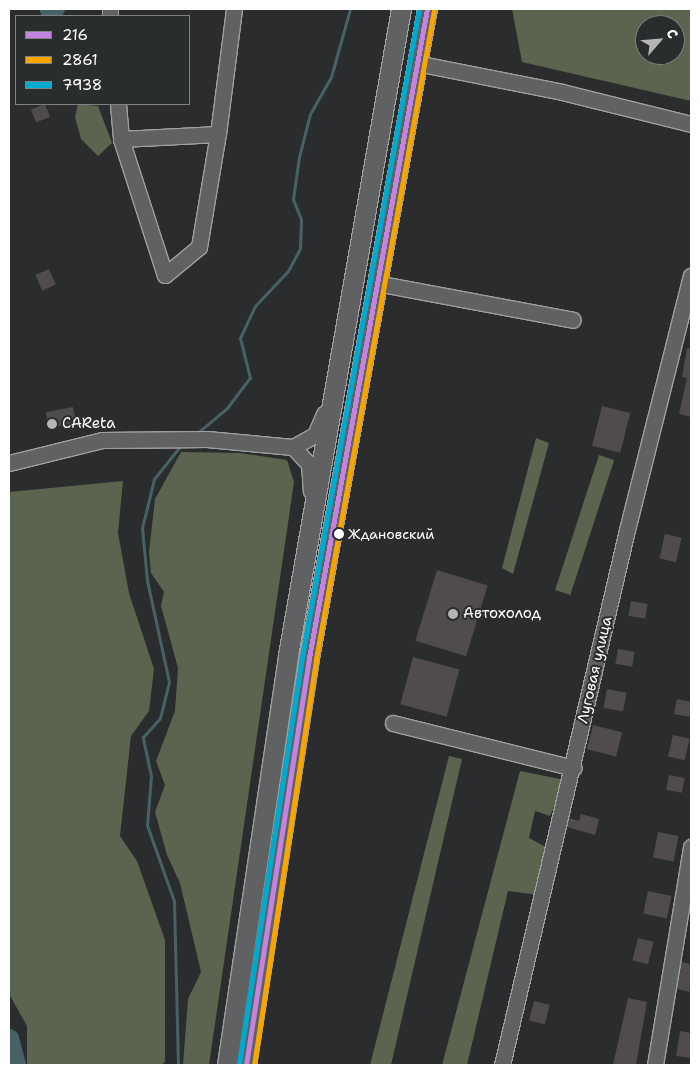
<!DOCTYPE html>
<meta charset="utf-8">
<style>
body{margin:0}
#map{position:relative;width:700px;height:1074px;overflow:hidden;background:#2b2c2d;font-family:"Shantell Sans",sans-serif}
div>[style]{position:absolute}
.green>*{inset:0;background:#5b644f;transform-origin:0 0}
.water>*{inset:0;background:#476266}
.stream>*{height:3px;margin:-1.5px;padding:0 1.5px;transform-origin:1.5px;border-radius:1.5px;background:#476266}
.river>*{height:19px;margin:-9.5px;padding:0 9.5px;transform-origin:9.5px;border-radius:9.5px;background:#476266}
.building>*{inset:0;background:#504c4c;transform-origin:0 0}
.roads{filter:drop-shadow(1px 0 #a0a0a0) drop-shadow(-1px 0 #a0a0a0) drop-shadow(0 1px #a0a0a0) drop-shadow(0 -1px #a0a0a0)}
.minor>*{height:15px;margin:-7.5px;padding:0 7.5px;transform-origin:7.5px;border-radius:7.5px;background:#606162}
.major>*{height:19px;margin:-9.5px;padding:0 9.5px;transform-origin:9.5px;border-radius:9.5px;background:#606162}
.bus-1>*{height:5px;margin:-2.5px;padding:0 2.5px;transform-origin:2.5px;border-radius:2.5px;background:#c483df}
.bus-2>*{height:5px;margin:-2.5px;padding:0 2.5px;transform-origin:2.5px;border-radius:2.5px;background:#f7a600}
.bus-3>*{height:5px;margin:-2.5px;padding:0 2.5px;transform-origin:2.5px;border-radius:2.5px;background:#00a9ce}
.dots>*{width:14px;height:14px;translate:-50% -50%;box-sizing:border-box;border:2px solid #2a2d2e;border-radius:50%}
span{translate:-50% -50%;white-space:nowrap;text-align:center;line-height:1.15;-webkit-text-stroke:4px #2a2d2e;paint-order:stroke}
.bus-label{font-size:14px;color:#fff}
.left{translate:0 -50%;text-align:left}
.poi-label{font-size:15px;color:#fff}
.street-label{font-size:15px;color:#fff}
.frame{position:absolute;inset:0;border:10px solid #fff;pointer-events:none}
.legend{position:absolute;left:15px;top:15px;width:175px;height:90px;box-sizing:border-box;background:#2a2d2e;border:1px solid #7f8182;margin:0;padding:6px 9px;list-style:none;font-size:15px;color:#fff}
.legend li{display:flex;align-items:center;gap:10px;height:25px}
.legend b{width:25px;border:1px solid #7f8182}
.north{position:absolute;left:635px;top:15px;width:50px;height:50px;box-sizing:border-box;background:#2a2d2e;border:1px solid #7f8182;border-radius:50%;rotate:63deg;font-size:14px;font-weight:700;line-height:20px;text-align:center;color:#fff}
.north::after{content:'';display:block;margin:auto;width:18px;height:22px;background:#b5b5b6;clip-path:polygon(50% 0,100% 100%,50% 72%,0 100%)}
</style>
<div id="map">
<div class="green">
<i style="clip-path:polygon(evenodd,512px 9px,691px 9px,691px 101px,522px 62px,512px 9px,645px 25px,675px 25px,675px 55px,645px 55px,645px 25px)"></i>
<i style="clip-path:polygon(78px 104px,98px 106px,112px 143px,98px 156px,81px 139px,75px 117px)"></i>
<i style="clip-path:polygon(536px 438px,549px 443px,513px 574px,502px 568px)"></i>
<i style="clip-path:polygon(181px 452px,240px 453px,287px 460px,294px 482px,209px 1065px,183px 1065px,188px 999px,201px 972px,180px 883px,167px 855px,155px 812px,165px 785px,156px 761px,175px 711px,178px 668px,161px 606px,164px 592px,151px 573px,149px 552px,155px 499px)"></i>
<i style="left:599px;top:455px;width:16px;height:142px;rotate:18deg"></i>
<i style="clip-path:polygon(123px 481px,118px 533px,129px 593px,154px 669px,149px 711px,131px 736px,120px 836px,137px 861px,165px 940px,165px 1062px,161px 1065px,27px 1065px,27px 1026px,9px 994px,9px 492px)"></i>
<i style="clip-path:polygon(449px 756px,462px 759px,391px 1065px,370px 1065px)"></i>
<i style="clip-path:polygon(520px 771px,565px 780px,550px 816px,535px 811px,529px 838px,559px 854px,547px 896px,508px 891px,467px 1065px,442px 1065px)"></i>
</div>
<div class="water">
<i style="clip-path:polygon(39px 9px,66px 9px,62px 16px,42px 16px)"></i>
</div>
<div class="stream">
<i style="left:196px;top:434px;width:40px;rotate:-40deg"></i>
<i style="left:227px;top:408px;width:38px;rotate:-53deg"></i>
<i style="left:250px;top:378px;width:41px;rotate:-104deg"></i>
<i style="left:240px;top:338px;width:35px;rotate:-65deg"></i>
<i style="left:255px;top:306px;width:48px;rotate:-46.7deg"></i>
<i style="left:288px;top:271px;width:26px;rotate:-62deg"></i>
<i style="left:300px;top:248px;width:29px;rotate:-88deg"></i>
<i style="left:301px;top:219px;width:22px;rotate:-112deg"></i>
<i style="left:293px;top:199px;width:42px;rotate:-81.9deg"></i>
<i style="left:299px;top:157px;width:44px;rotate:-75.7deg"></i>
<i style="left:310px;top:114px;width:43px;rotate:-60.4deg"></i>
<i style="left:331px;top:77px;width:71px;rotate:-74.4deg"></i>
<i style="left:178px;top:1065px;width:164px;rotate:-91.4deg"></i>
<i style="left:174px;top:901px;width:81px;rotate:-109.6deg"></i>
<i style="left:147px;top:825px;width:49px;rotate:-85.3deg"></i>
<i style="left:151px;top:776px;width:40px;rotate:-102deg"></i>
<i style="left:143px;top:737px;width:25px;rotate:-48deg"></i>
<i style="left:160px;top:718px;width:37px;rotate:-76deg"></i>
<i style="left:169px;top:682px;width:104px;rotate:-102.2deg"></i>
<i style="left:147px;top:580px;width:52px;rotate:-95.5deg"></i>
<i style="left:142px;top:528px;width:50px;rotate:-76.2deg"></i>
<i style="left:154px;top:479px;width:43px;rotate:-51.5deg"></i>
</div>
<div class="river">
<i style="left:9px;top:1038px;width:28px;rotate:75deg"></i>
</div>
<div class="building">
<i style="left:45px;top:104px;width:14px;height:15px;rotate:69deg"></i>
<i style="left:49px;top:269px;width:17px;height:15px;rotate:66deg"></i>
<i style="clip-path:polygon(687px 348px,691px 349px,691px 417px,679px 414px,687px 378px,682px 377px)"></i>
<i style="left:602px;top:406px;width:29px;height:41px;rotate:14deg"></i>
<i style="left:73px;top:407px;width:16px;height:28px;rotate:79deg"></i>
<i style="left:665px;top:534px;width:17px;height:25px;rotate:13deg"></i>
<i style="left:437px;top:570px;width:53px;height:74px;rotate:17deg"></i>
<i style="left:631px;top:601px;width:17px;height:15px;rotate:10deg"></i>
<i style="left:618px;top:649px;width:17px;height:15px;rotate:10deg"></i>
<i style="left:413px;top:657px;width:48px;height:49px;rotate:15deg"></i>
<i style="left:607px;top:689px;width:20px;height:19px;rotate:11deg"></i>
<i style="clip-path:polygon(677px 699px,691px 702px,691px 717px,674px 714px)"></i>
<i style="left:593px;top:725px;width:30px;height:25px;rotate:14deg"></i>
<i style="left:673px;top:735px;width:17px;height:22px;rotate:13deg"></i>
<i style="left:669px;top:775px;width:16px;height:15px;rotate:11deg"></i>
<i style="clip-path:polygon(581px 814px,599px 819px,595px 835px,567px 827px,569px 818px,579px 821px)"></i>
<i style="left:658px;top:832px;width:21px;height:26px;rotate:11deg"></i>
<i style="left:648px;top:891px;width:24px;height:23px;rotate:12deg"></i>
<i style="left:638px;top:938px;width:16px;height:23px;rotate:14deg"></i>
<i style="clip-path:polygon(681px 962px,691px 964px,691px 992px,677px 989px)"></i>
<i style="clip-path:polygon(628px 998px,647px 1002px,636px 1065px,613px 1065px)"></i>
<i style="left:534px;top:1001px;width:16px;height:20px;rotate:14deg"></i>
<i style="clip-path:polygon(680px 1031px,691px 1033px,691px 1058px,676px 1056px)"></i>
</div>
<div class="roads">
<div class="minor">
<i style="left:110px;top:9px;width:7px;rotate:90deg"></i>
<i style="left:416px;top:63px;width:149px;rotate:11.2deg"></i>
<i style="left:562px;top:92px;width:133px;rotate:13.9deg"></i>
<i style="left:118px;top:104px;width:35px;rotate:85deg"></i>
<i style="left:121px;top:139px;width:143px;rotate:72.1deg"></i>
<i style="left:165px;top:275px;width:44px;rotate:-39.5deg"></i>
<i style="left:199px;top:247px;width:115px;rotate:-80.5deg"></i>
<i style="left:218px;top:134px;width:126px;rotate:-82.7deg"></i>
<i style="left:121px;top:139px;width:97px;rotate:-3deg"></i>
<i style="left:376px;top:283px;width:200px;rotate:10.6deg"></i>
<i style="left:293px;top:447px;width:23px;rotate:47deg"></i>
<i style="left:309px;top:464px;width:27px;rotate:86deg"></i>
<i style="left:9px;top:463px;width:96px;rotate:-13.9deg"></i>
<i style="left:102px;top:440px;width:105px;rotate:-0.5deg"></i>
<i style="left:207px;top:439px;width:86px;rotate:5.3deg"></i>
<i style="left:293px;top:447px;width:25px;rotate:-29deg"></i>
<i style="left:315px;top:435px;width:23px;rotate:-67deg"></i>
<i style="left:393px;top:723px;width:186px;rotate:14deg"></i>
<i style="left:502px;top:1065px;width:549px;rotate:-76.85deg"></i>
<i style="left:627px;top:530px;width:262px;rotate:-75.9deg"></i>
<i style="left:655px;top:1065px;width:221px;rotate:-80.6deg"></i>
</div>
<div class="major">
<i style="left:227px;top:1065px;width:415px;rotate:-81.5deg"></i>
<i style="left:288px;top:655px;width:656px;rotate:-80.08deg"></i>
<i style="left:246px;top:1065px;width:412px;rotate:-81.2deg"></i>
<i style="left:309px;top:658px;width:660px;rotate:-79.7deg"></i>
</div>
</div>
<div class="bus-1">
<i style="left:246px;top:1065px;width:412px;rotate:-81.2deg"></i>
<i style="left:309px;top:658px;width:660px;rotate:-79.7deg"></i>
</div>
<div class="bus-2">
<i style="left:254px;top:1065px;width:411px;rotate:-81.3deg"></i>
<i style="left:316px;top:659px;width:660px;rotate:-79.7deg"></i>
</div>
<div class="bus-3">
<i style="left:239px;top:1064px;width:412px;rotate:-81.2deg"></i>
<i style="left:302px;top:657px;width:658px;rotate:-79.77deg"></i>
</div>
<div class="dots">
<i style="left:52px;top:424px;background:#b5b5b6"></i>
<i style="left:339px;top:534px;background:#fff"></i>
<i style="left:453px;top:614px;background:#b5b5b6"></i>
</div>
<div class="bus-label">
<span class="left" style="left:348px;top:534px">Ждановский</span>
</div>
<div class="poi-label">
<span class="left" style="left:62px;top:424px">CAReta</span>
<span class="left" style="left:463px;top:614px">Автохолод</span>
</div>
<div class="street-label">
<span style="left:595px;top:670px;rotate:-77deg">Луговая улица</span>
</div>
<div class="frame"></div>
<ul class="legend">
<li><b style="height:6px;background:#c483df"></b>216</li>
<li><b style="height:6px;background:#f7a600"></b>2861</li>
<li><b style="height:6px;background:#00a9ce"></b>7938</li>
</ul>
<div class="north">С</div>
</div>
